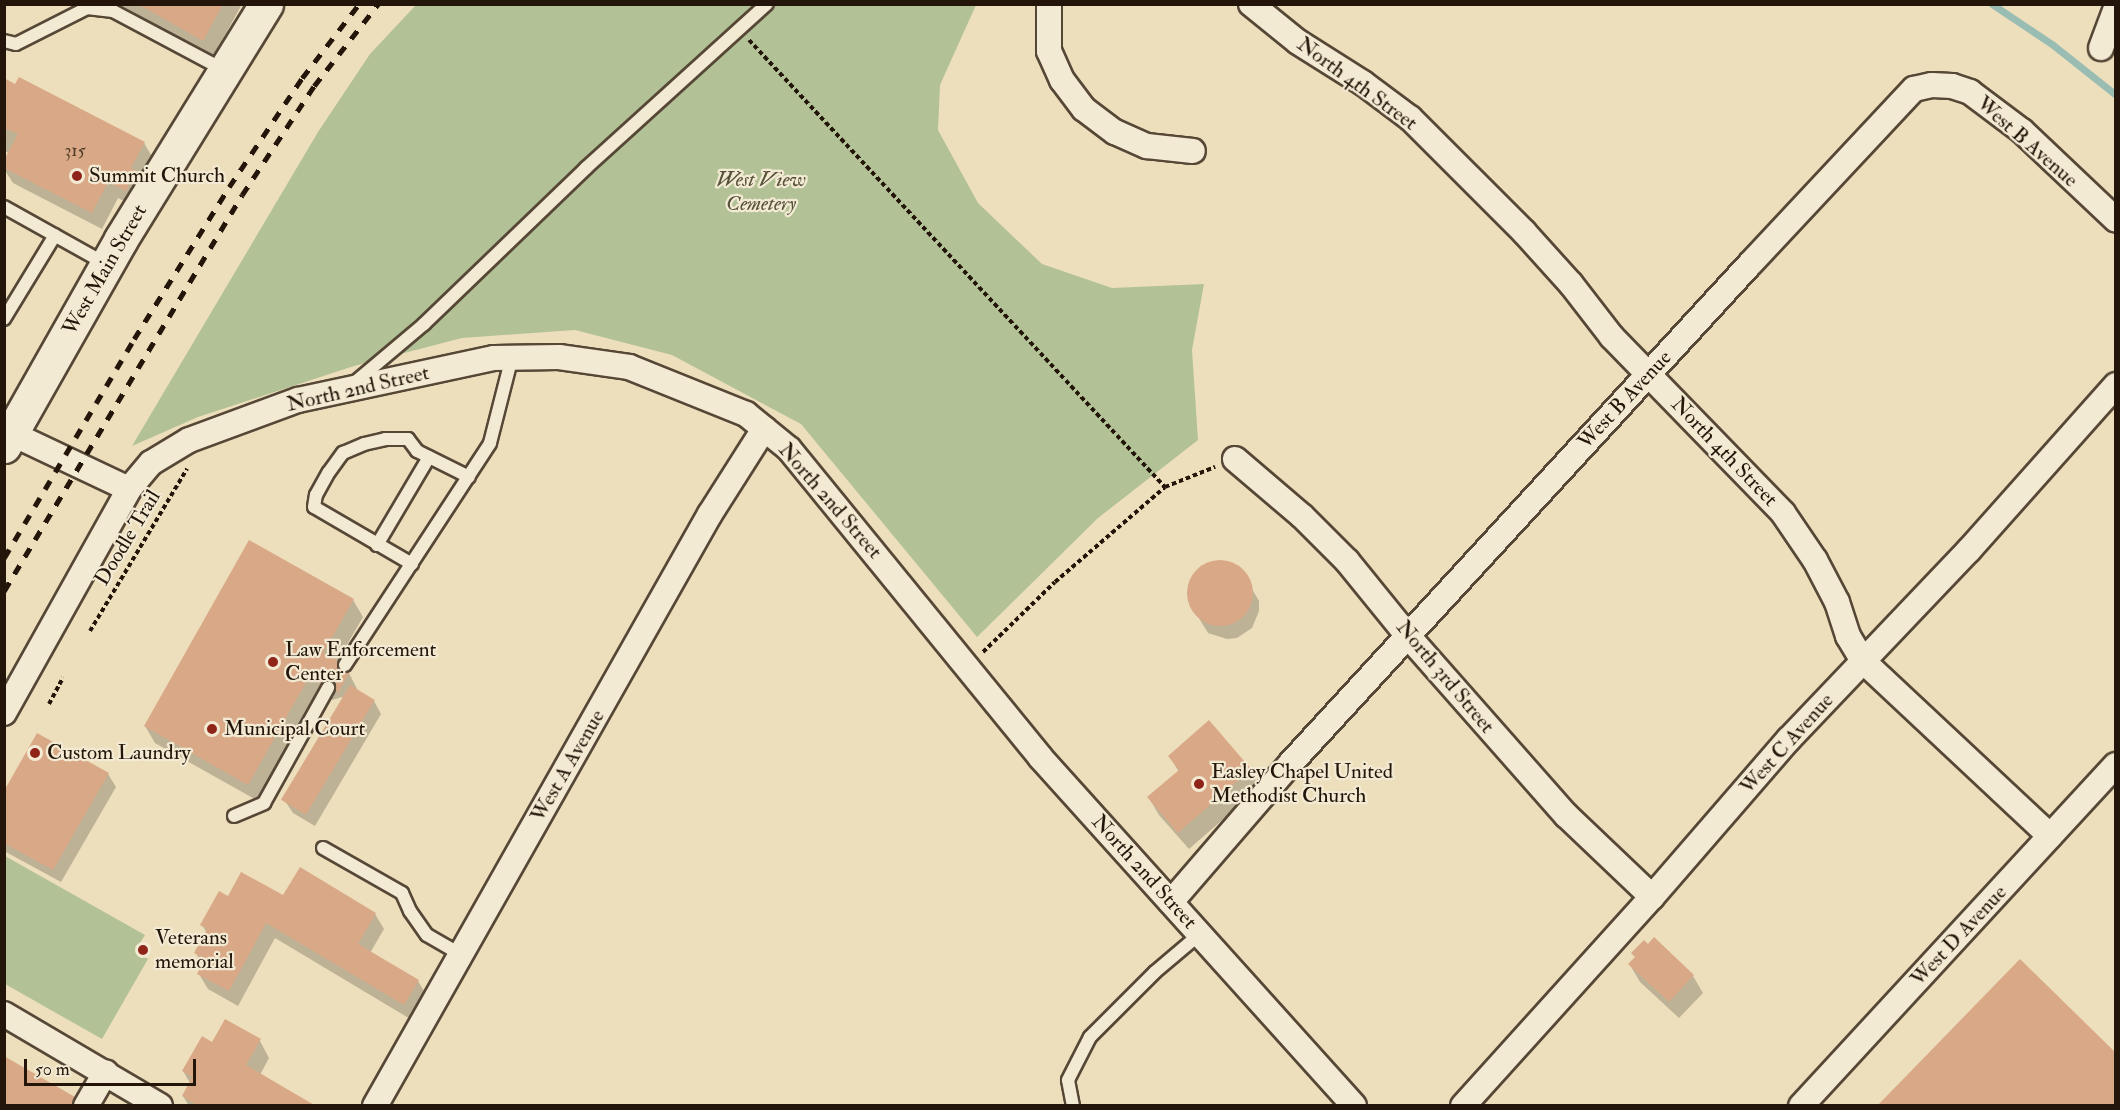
<!DOCTYPE html>
<style>
body{margin:0}
#map{position:relative;width:2120px;height:1110px;overflow:hidden;background:#eddebc;font-family:"IM FELL Double Pica",serif}
div>[style]{position:absolute}
.green>*{inset:0;background:#b2c296}
.shadow>*{inset:0;background:#0003}
.stream>*{height:7px;margin:-3.5px;padding:0 3.5px;transform-origin:3.5px;border-radius:3.5px;background:#99bcb3}
.building>*{inset:0;background:#d9a987;transform-origin:0 0}
.round{border-radius:50%}
.path>*{height:4px;margin-top:-2px;transform-origin:0;background:repeating-linear-gradient(90deg,#231509 0 4.5px,transparent 0 7.5px)}
.roads{filter:drop-shadow(2px 0 #564736) drop-shadow(-2px 0 #564736) drop-shadow(0 2px #564736) drop-shadow(0 -2px #564736)}
.lane>*{height:12px;margin:-6px;padding:0 6px;transform-origin:6px;border-radius:6px;background:#f3ead3}
.street>*{height:24px;margin:-12px;padding:0 12px;transform-origin:12px;border-radius:12px;background:#f3ead3}
.secondary>*{height:33px;margin:-16.5px;padding:0 16.5px;transform-origin:16.5px;border-radius:16.5px;background:#f3ead3}
.rail>*{height:4.5px;margin-top:-2.25px;transform-origin:0;background:repeating-linear-gradient(90deg,#231509 0 10px,transparent 0 20px)}
.dots>*{width:16px;height:16px;translate:-50% -50%;box-sizing:border-box;border:3px solid #f3ead3;border-radius:50%}
span{translate:-50% -50%;white-space:nowrap;text-align:center;line-height:1.15;-webkit-text-stroke:4.5px #f3ead3;paint-order:stroke}
.number-label{font-size:18px;color:#503a28}
.number-label span{-webkit-text-stroke-width:0}
.street-label{font-size:21px;color:#231509}
.poi-label{font-size:21px;color:#231509}
.left{translate:0 -50%;text-align:left}
.park-label{font-size:21px;color:#55523a;font-style:italic}
.frame{position:absolute;inset:0;border:6px solid #231509;pointer-events:none}
.scale{position:absolute;left:24px;top:1059px;width:172px;height:27px;box-sizing:border-box;border:3px solid #231509;border-top:0;padding-left:8px;font-size:18px;line-height:21px;white-space:nowrap;color:#231509;-webkit-text-stroke:4px #f3ead3;paint-order:stroke}
</style>
<div id="map">
<div class="green">
<i style="clip-path:polygon(416px 5px,976px 5px,940px 85px,938px 130px,978px 203px,1042px 264px,1112px 288px,1204px 284px,1192px 350px,1198px 440px,1098px 518px,977px 637px,801px 424px,672px 355px,575px 330px,462px 338px,354px 366px,198px 417px,132px 446px,318px 132px,370px 54px)"></i>
<i style="clip-path:polygon(5px 856px,145px 935px,135px 951px,148px 959px,102px 1039px,5px 984px)"></i>
</div>
<div class="shadow">
<i style="clip-path:polygon(119px 4px,242px 4px,213px 57px)"></i>
<i style="clip-path:polygon(4px 80px,144px 143px,154px 160px,136px 207px,118px 198px,102px 229px,13px 183px,4px 169px,9px 153px,4px 151px)"></i>
<i style="clip-path:polygon(1213px 562px,1233px 564px,1241px 570px,1259px 601px,1259px 611px,1252px 628px,1237px 638px,1227px 639px,1208px 633px,1189px 602px,1190px 581px,1196px 573px)"></i>
<i style="clip-path:polygon(353px 600px,363px 617px,337px 662px,343px 673px,349px 673px,358px 691px,374px 701px,381px 714px,315px 826px,293px 813px,285px 801px,343px 700px,342px 697px,332px 700px,319px 693px,258px 801px,155px 743px,145px 726px)"></i>
<i style="clip-path:polygon(1209px 722px,1250px 770px,1260px 787px,1189px 849px,1159px 815px,1149px 798px,1179px 772px,1170px 757px)"></i>
<i style="clip-path:polygon(108px 774px,116px 787px,61px 882px,4px 851px,4px 794px)"></i>
<i style="clip-path:polygon(283px 897px,375px 914px,384px 929px,370px 953px,418px 981px,427px 996px,412px 1020px,275px 938px,238px 1006px,208px 989px,199px 974px,203px 966px,196px 953px,207px 933px,202px 925px,228px 898px)"></i>
<i style="clip-path:polygon(1654px 940px,1693px 976px,1703px 993px,1679px 1018px,1640px 982px,1630px 965px)"></i>
<i style="clip-path:polygon(2020px 961px,2116px 1054px,2116px 1106px,1879px 1106px)"></i>
<i style="clip-path:polygon(260px 1041px,269px 1058px,260px 1075px,313px 1106px,189px 1106px,183px 1096px,190px 1083px,183px 1071px,212px 1044px)"></i>
</div>
<div class="stream">
<i style="left:1992px;top:4px;width:73px;rotate:33.9deg"></i>
<i style="left:2053px;top:45px;width:80px;rotate:38.4deg"></i>
</div>
<div class="building">
<i style="clip-path:polygon(138px 4px,223px 4px,203px 41px)"></i>
<i style="clip-path:polygon(19px 77px,145px 142px,131px 168px,136px 171px,126px 191px,108px 182px,92px 213px,4px 168px,4px 160px,18px 134px,4px 128px,4px 78px,15px 84px)"></i>
<i style="clip-path:polygon(249px 540px,354px 599px,323px 653px,338px 661px,340px 672px,350px 671px,338px 693px,332px 681px,327px 680px,321px 684px,309px 677px,248px 785px,144px 726px)"></i>
<i class="round" style="left:1187px;top:560px;width:66px;height:66px"></i>
<i style="left:350px;top:685px;width:29px;height:134px;rotate:31deg"></i>
<i style="clip-path:polygon(1209px 720px,1251px 769px,1178px 833px,1147px 797px,1179px 770px,1168px 756px)"></i>
<i style="clip-path:polygon(37px 733px,109px 773px,53px 870px,4px 843px,4px 791px)"></i>
<i style="clip-path:polygon(300px 867px,376px 913px,358px 944px,419px 980px,404px 1005px,266px 923px,229px 991px,197px 974px,205px 959px,194px 953px,207px 929px,200px 925px,219px 891px,228px 896px,241px 872px,283px 895px)"></i>
<i style="clip-path:polygon(1654px 937px,1694px 975px,1669px 1002px,1628px 964px,1635px 957px,1631px 953px,1644px 940px,1648px 944px)"></i>
<i style="clip-path:polygon(2020px 959px,2115px 1052px,2115px 1106px,1877px 1106px)"></i>
<i style="clip-path:polygon(225px 1019px,261px 1039px,246px 1065px,316px 1106px,198px 1106px,182px 1096px,192px 1077px,182px 1071px,202px 1036px,212px 1042px)"></i>
<i style="clip-path:polygon(4px 1056px,75px 1097px,72px 1106px,4px 1106px)"></i>
</div>
<div class="path">
<i style="left:749px;top:40px;width:611px;rotate:47.06deg"></i>
<i style="left:1165px;top:487px;width:54px;rotate:-21.8deg"></i>
<i style="left:90px;top:631px;width:189px;rotate:-59.1deg"></i>
<i style="left:983px;top:652px;width:100px;rotate:-44.2deg"></i>
<i style="left:1055px;top:582px;width:145px;rotate:-40.8deg"></i>
<i style="left:49px;top:704px;width:30px;rotate:-62deg"></i>
</div>
<div class="roads">
<div class="lane">
<i style="left:4px;top:41px;width:12px;rotate:14deg"></i>
<i style="left:16px;top:44px;width:80px;rotate:-26.9deg"></i>
<i style="left:87px;top:8px;width:26px;rotate:7deg"></i>
<i style="left:113px;top:11px;width:126px;rotate:28deg"></i>
<i style="left:4px;top:207px;width:117px;rotate:29.2deg"></i>
<i style="left:4px;top:319px;width:98px;rotate:-58.7deg"></i>
<i style="left:354px;top:383px;width:92px;rotate:-40.1deg"></i>
<i style="left:424px;top:324px;width:225px;rotate:-43.9deg"></i>
<i style="left:586px;top:168px;width:244px;rotate:-42.2deg"></i>
<i style="left:377px;top:545px;width:102px;rotate:-59.4deg"></i>
<i style="left:412px;top:564px;width:113px;rotate:-149.8deg"></i>
<i style="left:314px;top:507px;width:12px;rotate:-81deg"></i>
<i style="left:316px;top:495px;width:26px;rotate:-61deg"></i>
<i style="left:329px;top:472px;width:24px;rotate:-54deg"></i>
<i style="left:343px;top:453px;width:23px;rotate:-23deg"></i>
<i style="left:364px;top:444px;width:22px;rotate:-13deg"></i>
<i style="left:385px;top:439px;width:23px"></i>
<i style="left:408px;top:439px;width:15px;rotate:53deg"></i>
<i style="left:417px;top:451px;width:58px;rotate:26.6deg"></i>
<i style="left:345px;top:665px;width:265px;rotate:-56.8deg"></i>
<i style="left:490px;top:443px;width:89px;rotate:-75.7deg"></i>
<i style="left:234px;top:816px;width:33px;rotate:-23deg"></i>
<i style="left:264px;top:803px;width:132px;rotate:-60.9deg"></i>
<i style="left:323px;top:848px;width:91px;rotate:29.7deg"></i>
<i style="left:402px;top:893px;width:20px;rotate:66deg"></i>
<i style="left:410px;top:911px;width:29px;rotate:55deg"></i>
<i style="left:427px;top:935px;width:39px;rotate:30deg"></i>
<i style="left:1073px;top:1106px;width:26px;rotate:-101deg"></i>
<i style="left:1068px;top:1080px;width:48px;rotate:-62.9deg"></i>
<i style="left:1090px;top:1037px;width:92px;rotate:-45deg"></i>
<i style="left:1155px;top:972px;width:59px;rotate:-40.2deg"></i>
</div>
<div class="street">
<i style="left:1049px;top:4px;width:47px;rotate:90deg"></i>
<i style="left:1049px;top:51px;width:32px;rotate:66deg"></i>
<i style="left:1062px;top:80px;width:36px;rotate:53deg"></i>
<i style="left:1084px;top:109px;width:39px;rotate:37deg"></i>
<i style="left:1115px;top:132px;width:35px;rotate:24deg"></i>
<i style="left:1147px;top:146px;width:46px;rotate:6.2deg"></i>
<i style="left:1251px;top:4px;width:60px;rotate:39deg"></i>
<i style="left:1298px;top:42px;width:77px;rotate:32.2deg"></i>
<i style="left:1363px;top:83px;width:59px;rotate:36.7deg"></i>
<i style="left:1410px;top:118px;width:161px;rotate:45deg"></i>
<i style="left:1524px;top:232px;width:70px;rotate:47.9deg"></i>
<i style="left:1571px;top:284px;width:67px;rotate:52.3deg"></i>
<i style="left:1612px;top:337px;width:245px;rotate:45.8deg"></i>
<i style="left:1783px;top:513px;width:57px;rotate:55.8deg"></i>
<i style="left:1815px;top:560px;width:47px;rotate:62.4deg"></i>
<i style="left:1837px;top:602px;width:36px;rotate:72deg"></i>
<i style="left:1848px;top:636px;width:29px;rotate:59deg"></i>
<i style="left:1863px;top:661px;width:256px;rotate:43.1deg"></i>
<i style="left:2101px;top:48px;width:43px;rotate:-69.4deg"></i>
<i style="left:4px;top:430px;width:138px;rotate:25.3deg"></i>
<i style="left:1235px;top:459px;width:88px;rotate:40.4deg"></i>
<i style="left:1302px;top:516px;width:64px;rotate:45deg"></i>
<i style="left:1347px;top:561px;width:97px;rotate:50.9deg"></i>
<i style="left:1408px;top:636px;width:239px;rotate:48.6deg"></i>
<i style="left:1566px;top:815px;width:119px;rotate:43.6deg"></i>
<i style="left:4px;top:713px;width:257px;rotate:-60.8deg"></i>
<i style="left:129px;top:489px;width:34px;rotate:-50deg"></i>
<i style="left:151px;top:463px;width:44px;rotate:-31.2deg"></i>
<i style="left:189px;top:440px;width:116px;rotate:-20.2deg"></i>
<i style="left:298px;top:400px;width:200px;rotate:-12.1deg"></i>
<i style="left:494px;top:358px;width:65px;rotate:-0.9deg"></i>
<i style="left:559px;top:357px;width:71px;rotate:8.1deg"></i>
<i style="left:629px;top:367px;width:126px;rotate:21.9deg"></i>
<i style="left:746px;top:414px;width:55px;rotate:39.1deg"></i>
<i style="left:789px;top:449px;width:397px;rotate:50.8deg"></i>
<i style="left:1040px;top:757px;width:469px;rotate:48deg"></i>
<i style="left:1171px;top:902px;width:182px;rotate:-49.2deg"></i>
<i style="left:1290px;top:764px;width:679px;rotate:-47.39deg"></i>
<i style="left:1750px;top:264px;width:240px;rotate:-46.9deg"></i>
<i style="left:1914px;top:89px;width:18px;rotate:-13deg"></i>
<i style="left:1932px;top:85px;width:20px;rotate:3deg"></i>
<i style="left:1952px;top:86px;width:19px;rotate:18deg"></i>
<i style="left:1970px;top:92px;width:65px;rotate:36.9deg"></i>
<i style="left:2022px;top:131px;width:129px;rotate:43.4deg"></i>
<i style="left:4px;top:1014px;width:181px;rotate:30.5deg"></i>
<i style="left:86px;top:1106px;width:39px;rotate:-60deg"></i>
<i style="left:375px;top:1106px;width:680px;rotate:-60.5deg"></i>
<i style="left:710px;top:514px;width:101px;rotate:-57.6deg"></i>
<i style="left:1463px;top:1106px;width:282px;rotate:-47.9deg"></i>
<i style="left:1652px;top:897px;width:209px;rotate:-49.1deg"></i>
<i style="left:1789px;top:739px;width:261px;rotate:-46.4deg"></i>
<i style="left:1969px;top:550px;width:221px;rotate:-48.3deg"></i>
<i style="left:1801px;top:1106px;width:464px;rotate:-47.3deg"></i>
</div>
<div class="secondary">
<i style="left:4px;top:446px;width:238px;rotate:-60.5deg"></i>
<i style="left:121px;top:239px;width:276px;rotate:-58.3deg"></i>
</div>
</div>
<div class="rail">
<i style="left:4px;top:558px;width:255px;rotate:-59.3deg"></i>
<i style="left:134px;top:339px;width:179px;rotate:-58deg"></i>
<i style="left:229px;top:187px;width:131px;rotate:-56.2deg"></i>
<i style="left:302px;top:78px;width:93px;rotate:-52.4deg"></i>
<i style="left:4px;top:591px;width:462px;rotate:-59deg"></i>
<i style="left:242px;top:195px;width:131px;rotate:-56.6deg"></i>
<i style="left:314px;top:86px;width:104px;rotate:-52deg"></i>
</div>
<div class="dots">
<i style="left:77px;top:176px;background:#8f2418"></i>
<i style="left:273px;top:662px;background:#8f2418"></i>
<i style="left:212px;top:729px;background:#8f2418"></i>
<i style="left:35px;top:753px;background:#8f2418"></i>
<i style="left:1199px;top:784px;background:#8f2418"></i>
<i style="left:143px;top:950px;background:#8f2418"></i>
</div>
<div class="number-label">
<span style="left:75px;top:151px">315</span>
</div>
<div class="street-label">
<span style="left:1357px;top:84px;rotate:36deg">North 4th Street</span>
<span style="left:2027px;top:142px;rotate:41deg">West B Avenue</span>
<span style="left:105px;top:270px;rotate:-60deg">West Main Street</span>
<span style="left:358px;top:389px;rotate:-13deg">North 2nd Street</span>
<span style="left:1625px;top:400px;rotate:-47deg">West B Avenue</span>
<span style="left:1724px;top:452px;rotate:46deg">North 4th Street</span>
<span style="left:830px;top:501px;rotate:49deg">North 2nd Street</span>
<span style="left:128px;top:538px;rotate:-59deg">Doodle Trail</span>
<span style="left:1445px;top:677px;rotate:50deg">North 3rd Street</span>
<span style="left:1787px;top:744px;rotate:-48deg">West C Avenue</span>
<span style="left:568px;top:766px;rotate:-60deg">West A Avenue</span>
<span style="left:1144px;top:872px;rotate:48deg">North 2nd Street</span>
<span style="left:1959px;top:936px;rotate:-47deg">West D Avenue</span>
</div>
<div class="poi-label">
<span class="left" style="left:89px;top:176px">Summit Church</span>
<span class="left" style="left:285px;top:662px">Law Enforcement<br>Center</span>
<span class="left" style="left:224px;top:729px">Municipal Court</span>
<span class="left" style="left:47px;top:753px">Custom Laundry</span>
<span class="left" style="left:1211px;top:784px">Easley Chapel United<br>Methodist Church</span>
<span class="left" style="left:155px;top:950px">Veterans<br>memorial</span>
</div>
<div class="park-label">
<span style="left:761px;top:192px">West View<br>Cemetery</span>
</div>
<div class="frame"></div>
<div class="scale">50 m</div>
</div>
